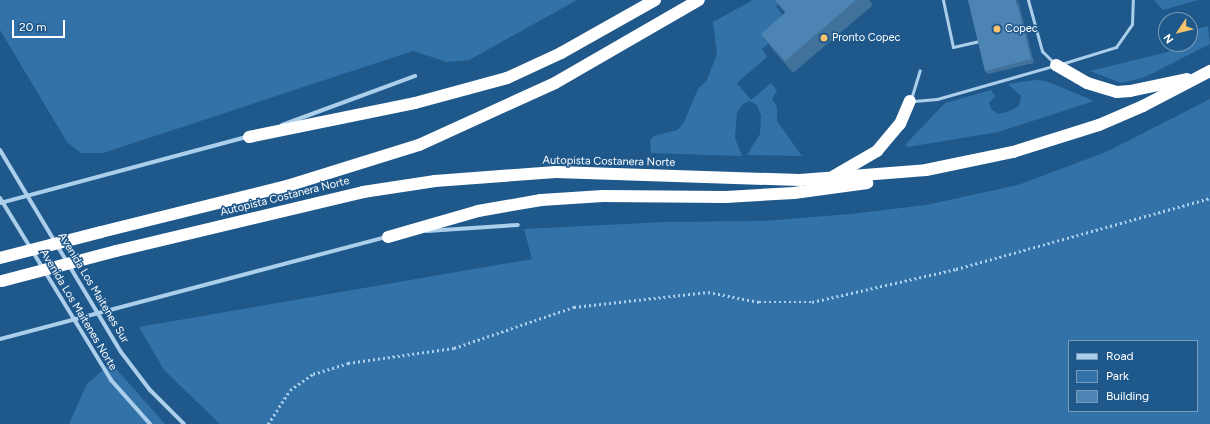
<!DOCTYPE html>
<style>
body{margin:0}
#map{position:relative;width:1210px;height:424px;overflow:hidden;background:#1f588b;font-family:Figtree,sans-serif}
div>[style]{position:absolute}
.green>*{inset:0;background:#3372a8}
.path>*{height:2.5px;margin-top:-1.25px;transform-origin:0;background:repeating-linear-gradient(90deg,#abceeb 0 2px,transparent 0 5px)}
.lane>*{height:3px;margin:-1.5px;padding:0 1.5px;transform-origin:1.5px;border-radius:1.5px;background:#abceeb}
.street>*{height:4px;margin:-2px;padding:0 2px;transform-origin:2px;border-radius:2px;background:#abceeb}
.highway>*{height:12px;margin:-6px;padding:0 6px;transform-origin:6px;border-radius:6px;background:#fff}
.highway-bridge>*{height:12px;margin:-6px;padding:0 6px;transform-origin:6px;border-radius:6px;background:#fff}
.wall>*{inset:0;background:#41729b}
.shaded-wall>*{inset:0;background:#355c7e;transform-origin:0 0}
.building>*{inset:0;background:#4c84b4}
.dots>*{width:11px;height:11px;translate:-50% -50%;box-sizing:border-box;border:2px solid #1f588b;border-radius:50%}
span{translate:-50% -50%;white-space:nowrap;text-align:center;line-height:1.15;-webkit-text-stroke:3px #1f588b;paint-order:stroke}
.poi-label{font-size:11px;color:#fff}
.left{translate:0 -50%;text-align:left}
.street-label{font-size:11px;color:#fff}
.legend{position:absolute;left:1068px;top:340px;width:130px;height:72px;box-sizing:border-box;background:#1f588b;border:1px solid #799bb9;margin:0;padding:5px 7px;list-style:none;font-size:12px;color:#fff}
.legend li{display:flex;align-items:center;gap:8px;height:20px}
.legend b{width:20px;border:1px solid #799bb9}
.north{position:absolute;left:1158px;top:12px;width:40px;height:40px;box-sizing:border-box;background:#1f588b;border:1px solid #799bb9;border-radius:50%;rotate:235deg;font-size:11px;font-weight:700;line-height:16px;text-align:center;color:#fff}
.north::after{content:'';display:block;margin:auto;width:14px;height:18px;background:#f9c36b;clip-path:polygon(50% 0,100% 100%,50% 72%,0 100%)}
.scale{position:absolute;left:12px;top:20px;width:53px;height:18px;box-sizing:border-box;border:2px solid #fff;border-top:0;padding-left:5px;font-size:12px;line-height:14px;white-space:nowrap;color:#fff;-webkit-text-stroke:3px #1f588b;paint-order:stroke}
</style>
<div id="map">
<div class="green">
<i style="clip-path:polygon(0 0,577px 0,469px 60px,447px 62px,413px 51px,103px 153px,81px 153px,67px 142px,0 30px)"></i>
<i style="clip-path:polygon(753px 0,782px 0,776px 6px,790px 25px,762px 49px,767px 57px,737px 83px,751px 100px,771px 83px,777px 91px,772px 99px,777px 107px,777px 121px,802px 156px,747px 155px,760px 134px,761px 115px,757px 105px,749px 101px,742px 105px,737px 113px,735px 138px,742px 156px,651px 153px,650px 141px,654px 136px,677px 130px,683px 124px,698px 89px,707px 80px,717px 54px,713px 22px)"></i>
<i style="clip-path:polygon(1154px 0,1198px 0,1163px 10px)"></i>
<i style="clip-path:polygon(1208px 26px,1210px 44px,1145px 77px,1121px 83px,1090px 71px,1192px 46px,1190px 31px)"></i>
<i style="clip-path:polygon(1035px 80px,1046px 81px,1094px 101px,998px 132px,908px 147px,905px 145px,945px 103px,991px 90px,995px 96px,989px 103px,991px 109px,998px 114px,1007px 112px,1019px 106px,1021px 96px,1008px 84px)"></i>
<i style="clip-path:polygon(evenodd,1210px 99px,1210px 424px,220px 424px,164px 370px,139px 327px,532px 259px,524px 229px,665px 222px,764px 221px,850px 214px,926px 205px,1018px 185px,1106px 152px,1210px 99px,1069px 341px,1197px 341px,1197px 411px,1069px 411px,1069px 341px)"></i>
<i style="clip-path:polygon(111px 363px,165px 424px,69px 424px,87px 384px)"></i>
</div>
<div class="path">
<i style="left:268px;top:424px;width:40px;rotate:-57.1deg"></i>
<i style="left:290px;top:390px;width:28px;rotate:-35deg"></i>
<i style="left:313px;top:374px;width:37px;rotate:-17deg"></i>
<i style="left:348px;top:363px;width:107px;rotate:-8.1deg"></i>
<i style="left:454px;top:348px;width:127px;rotate:-18.9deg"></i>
<i style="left:574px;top:307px;width:135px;rotate:-6.4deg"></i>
<i style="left:708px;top:292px;width:52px;rotate:11.1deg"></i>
<i style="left:759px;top:302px;width:53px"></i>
<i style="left:812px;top:302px;width:148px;rotate:-12.9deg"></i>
<i style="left:956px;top:269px;width:264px;rotate:-15.6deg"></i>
</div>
<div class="lane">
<i style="left:943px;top:0;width:48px;rotate:78deg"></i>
<i style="left:953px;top:47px;width:27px;rotate:-13deg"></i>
<i style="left:1028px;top:0;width:53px;rotate:74.6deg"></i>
<i style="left:1042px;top:51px;width:17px;rotate:45deg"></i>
<i style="left:1025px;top:29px;width:9px;rotate:-13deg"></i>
<i style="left:1061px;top:64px;width:58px;rotate:-17.2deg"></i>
<i style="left:1116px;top:47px;width:28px;rotate:-55deg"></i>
<i style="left:1132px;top:24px;width:24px;rotate:-88deg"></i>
<i style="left:911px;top:99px;width:30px;rotate:-73deg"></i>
<i style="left:914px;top:101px;width:23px;rotate:-5deg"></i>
<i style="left:937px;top:99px;width:121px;rotate:-15.9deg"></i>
</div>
<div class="street">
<i style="left:282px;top:125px;width:142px;rotate:-20.2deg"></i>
<i style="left:0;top:150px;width:235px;rotate:59.1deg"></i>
<i style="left:121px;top:352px;width:48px;rotate:52.7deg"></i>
<i style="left:150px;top:390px;width:48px;rotate:45deg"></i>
<i style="left:0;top:198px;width:213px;rotate:58.6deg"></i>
<i style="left:111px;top:380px;width:59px;rotate:48.4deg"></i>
<i style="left:0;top:203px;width:256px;rotate:-15deg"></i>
<i style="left:427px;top:231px;width:91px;rotate:-3.8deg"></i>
<i style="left:0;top:339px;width:399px;rotate:-14.8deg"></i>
</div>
<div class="highway">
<i style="left:1056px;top:65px;width:36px;rotate:30deg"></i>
<i style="left:1087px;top:83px;width:31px;rotate:17deg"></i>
<i style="left:1117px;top:92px;width:13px;rotate:-4deg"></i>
<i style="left:1130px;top:91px;width:58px;rotate:-11.9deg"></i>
<i style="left:249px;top:137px;width:169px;rotate:-11.6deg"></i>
<i style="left:415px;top:103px;width:95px;rotate:-15.2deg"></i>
<i style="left:507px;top:78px;width:60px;rotate:-24.8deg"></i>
<i style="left:561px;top:53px;width:108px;rotate:-29.4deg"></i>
<i style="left:834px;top:176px;width:50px;rotate:-30.2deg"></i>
<i style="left:877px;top:151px;width:35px;rotate:-50deg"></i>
<i style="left:900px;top:124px;width:25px;rotate:-67deg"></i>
<i style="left:101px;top:232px;width:192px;rotate:-13.9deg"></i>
<i style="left:287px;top:186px;width:138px;rotate:-17.3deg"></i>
<i style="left:419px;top:145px;width:149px;rotate:-24.5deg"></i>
<i style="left:555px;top:83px;width:166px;rotate:-30deg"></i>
<i style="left:388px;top:237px;width:94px;rotate:-16.1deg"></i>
<i style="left:478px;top:211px;width:64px;rotate:-9.9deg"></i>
<i style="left:541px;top:200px;width:62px;rotate:-3.7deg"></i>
<i style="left:603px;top:196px;width:123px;rotate:0.5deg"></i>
<i style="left:726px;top:197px;width:68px;rotate:-3.4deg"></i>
<i style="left:794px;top:193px;width:74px;rotate:-7.8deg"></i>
<i style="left:116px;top:251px;width:254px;rotate:-13.4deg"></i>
<i style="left:363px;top:192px;width:73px;rotate:-8.7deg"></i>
<i style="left:435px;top:181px;width:121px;rotate:-4.3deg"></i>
<i style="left:556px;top:172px;width:244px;rotate:1.9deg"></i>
<i style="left:800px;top:180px;width:126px;rotate:-4.5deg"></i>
<i style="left:926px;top:170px;width:89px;rotate:-11.7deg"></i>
<i style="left:1013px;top:152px;width:90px;rotate:-17.4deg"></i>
<i style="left:1099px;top:125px;width:48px;rotate:-23.4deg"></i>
<i style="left:1143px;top:106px;width:76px;rotate:-27.6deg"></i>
</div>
<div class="highway-bridge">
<i style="left:0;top:258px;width:104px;rotate:-14.4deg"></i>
<i style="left:2px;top:281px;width:118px;rotate:-14.7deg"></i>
</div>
<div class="wall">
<i style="clip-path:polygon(774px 0,869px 0,873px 5px,793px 73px,770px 46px,761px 34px,785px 13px)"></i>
<i style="clip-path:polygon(968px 0,1018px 0,1034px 63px,988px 74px,985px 71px)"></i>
</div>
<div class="shaded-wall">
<i style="left:1016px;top:0;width:2px;height:61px"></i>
</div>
<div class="building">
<i style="clip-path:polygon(775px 0,856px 0,785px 61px,761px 34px,786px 12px)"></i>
<i style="clip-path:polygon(968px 0,1016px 0,1031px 59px,985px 71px)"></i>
</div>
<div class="dots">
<i style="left:997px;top:29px;background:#f9c36b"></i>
<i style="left:824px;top:38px;background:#f9c36b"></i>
</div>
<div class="poi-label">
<span class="left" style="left:1005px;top:29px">Copec</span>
<span class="left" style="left:832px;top:38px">Pronto Copec</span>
</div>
<div class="street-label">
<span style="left:609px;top:162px;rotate:1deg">Autopista Costanera Norte</span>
<span style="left:285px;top:197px;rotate:-14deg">Autopista Costanera Norte</span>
<span style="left:93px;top:288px;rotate:59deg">Avenida Los Maitenes Sur</span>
<span style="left:78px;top:310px;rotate:59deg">Avenida Los Maitenes Norte</span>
</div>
<ul class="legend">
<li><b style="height:5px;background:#abceeb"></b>Road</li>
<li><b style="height:11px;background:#3372a8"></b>Park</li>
<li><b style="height:11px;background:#4c84b4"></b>Building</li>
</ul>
<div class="north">N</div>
<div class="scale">20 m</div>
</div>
